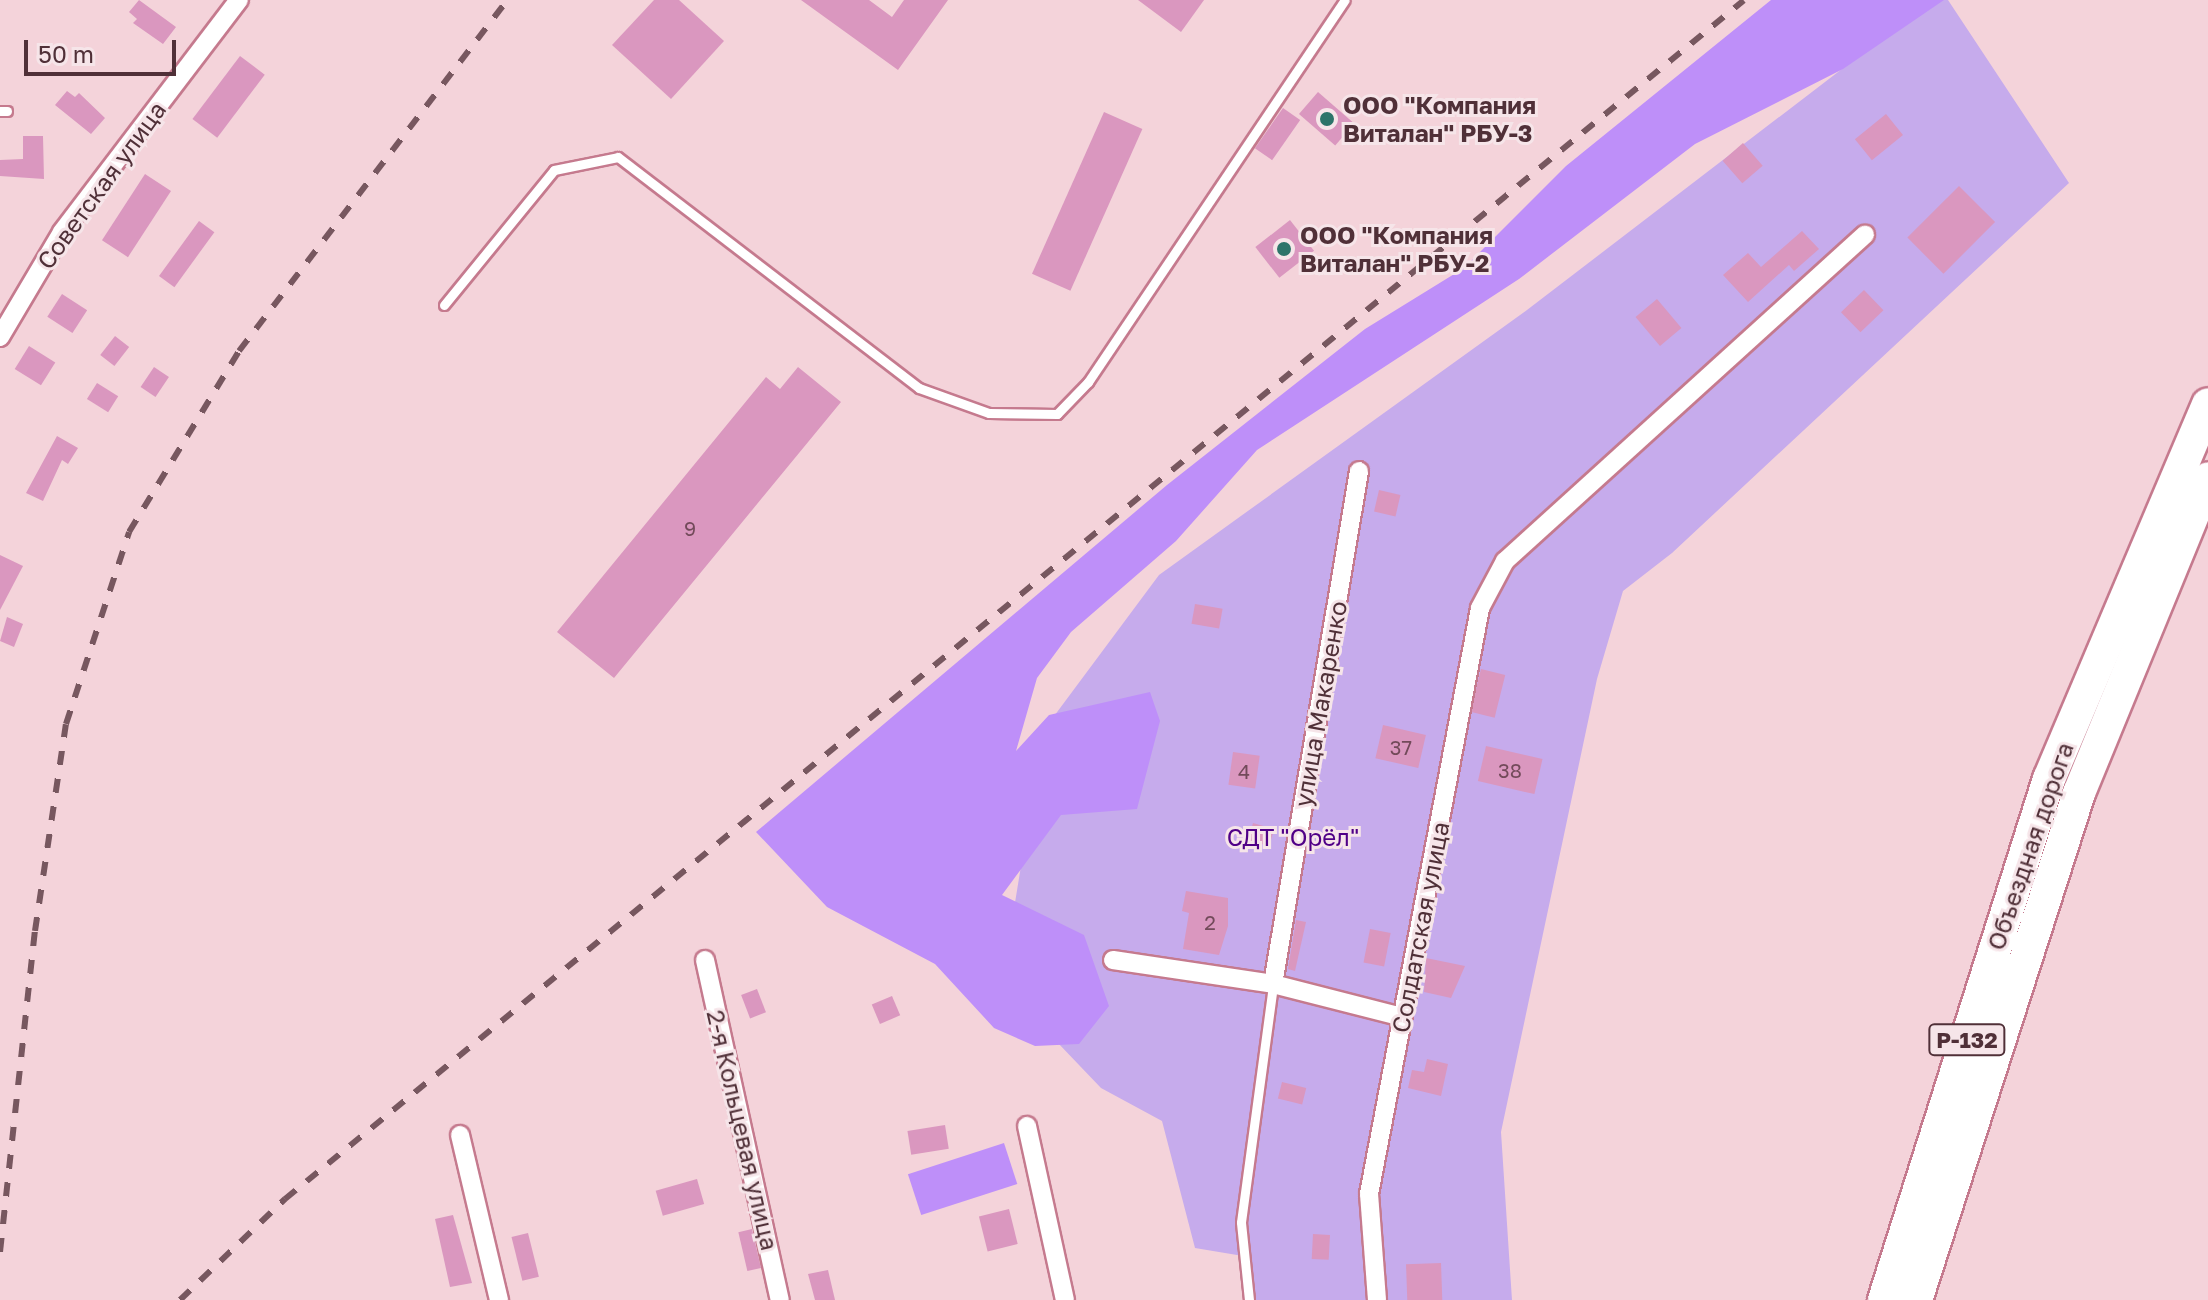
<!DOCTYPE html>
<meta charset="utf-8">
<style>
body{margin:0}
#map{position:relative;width:2208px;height:1300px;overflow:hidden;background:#f4d3da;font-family:"Golos Text",sans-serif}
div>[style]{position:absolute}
.green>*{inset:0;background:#c6abec}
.forest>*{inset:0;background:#be8ff9;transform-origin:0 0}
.building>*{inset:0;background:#da97bf;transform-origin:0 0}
.roads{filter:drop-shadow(2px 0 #c57a8e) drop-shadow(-2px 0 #c57a8e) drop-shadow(0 2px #c57a8e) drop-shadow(0 -2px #c57a8e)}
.lane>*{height:9px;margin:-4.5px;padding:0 4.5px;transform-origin:4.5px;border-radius:4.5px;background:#fff}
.street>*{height:18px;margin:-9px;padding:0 9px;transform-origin:9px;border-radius:9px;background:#fff}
.highway>*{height:32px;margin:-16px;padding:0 16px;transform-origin:16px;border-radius:16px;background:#fff}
.rail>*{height:6px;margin-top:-3px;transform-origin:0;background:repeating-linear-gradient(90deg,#77575f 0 14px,transparent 0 28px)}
.dots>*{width:22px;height:22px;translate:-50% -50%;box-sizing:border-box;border:4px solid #f6e5e9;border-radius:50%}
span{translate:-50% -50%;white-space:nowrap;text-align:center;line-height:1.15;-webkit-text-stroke:6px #f6e5e9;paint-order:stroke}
.number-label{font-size:20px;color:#724a5a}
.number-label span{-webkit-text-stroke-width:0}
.shield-label span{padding:2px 6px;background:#f6e5e9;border:2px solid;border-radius:6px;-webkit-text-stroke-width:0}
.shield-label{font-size:22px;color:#503038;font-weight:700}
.poi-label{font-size:24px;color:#503038;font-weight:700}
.left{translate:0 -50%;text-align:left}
.street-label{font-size:24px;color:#503038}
.park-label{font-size:24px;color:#500087}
.scale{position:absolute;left:24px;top:40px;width:152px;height:36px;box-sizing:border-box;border:4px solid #503038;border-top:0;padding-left:10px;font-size:24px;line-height:28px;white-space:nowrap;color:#503038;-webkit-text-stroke:6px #f6e5e9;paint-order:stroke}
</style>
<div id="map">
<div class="green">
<i style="clip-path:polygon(1932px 0,1948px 0,2069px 183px,1672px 553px,1623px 591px,1597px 679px,1501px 1132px,1512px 1300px,1256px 1300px,1249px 1257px,1195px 1248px,1162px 1121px,1101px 1088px,1036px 1020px,1003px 976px,1043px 731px,1159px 575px,1527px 310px)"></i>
</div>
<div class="forest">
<i style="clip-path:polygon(1771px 0,1944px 0,1843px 69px,1695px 144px,1519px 279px,1257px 450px,1176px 541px,1071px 632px,1037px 678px,1016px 751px,1049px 715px,1150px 692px,1160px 721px,1137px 809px,1061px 815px,1002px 895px,1084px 935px,1109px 1006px,1079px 1044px,1035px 1046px,994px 1028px,935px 964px,827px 907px,756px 832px,1167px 485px,1365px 329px,1464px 268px,1566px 166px)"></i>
<i style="left:1004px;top:1143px;width:43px;height:101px;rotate:72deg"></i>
</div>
<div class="building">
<i style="clip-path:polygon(139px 0,176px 27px,163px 44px,133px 23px,137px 19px,129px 12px)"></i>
<i style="clip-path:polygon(654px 0,679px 0,724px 41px,671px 99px,612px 45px)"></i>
<i style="clip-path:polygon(801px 0,869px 0,892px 17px,904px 0,948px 0,898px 70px)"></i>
<i style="clip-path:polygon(1138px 0,1204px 0,1181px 32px)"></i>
<i style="left:240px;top:56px;width:31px;height:79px;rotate:37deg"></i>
<i style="clip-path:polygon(67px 91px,75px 97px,79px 93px,105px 118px,91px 134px,55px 105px)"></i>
<i style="left:1318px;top:92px;width:48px;height:29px;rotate:41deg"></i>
<i style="left:1283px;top:108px;width:21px;height:49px;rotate:35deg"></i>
<i style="left:1104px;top:112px;width:42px;height:177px;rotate:24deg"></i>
<i style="left:1886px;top:114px;width:27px;height:40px;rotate:51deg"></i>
<i style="clip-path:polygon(23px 136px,43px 136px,44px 179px,0 176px,0 160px,23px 159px)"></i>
<i style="left:1743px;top:143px;width:30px;height:27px;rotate:49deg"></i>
<i style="left:145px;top:174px;width:31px;height:79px;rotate:33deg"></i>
<i style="left:1959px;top:186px;width:51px;height:73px;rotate:45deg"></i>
<i style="left:1290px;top:220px;width:39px;height:44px;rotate:52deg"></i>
<i style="left:199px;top:221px;width:19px;height:68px;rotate:36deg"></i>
<i style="clip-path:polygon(1802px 231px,1819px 249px,1794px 271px,1789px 265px,1748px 302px,1723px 275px,1748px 253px,1761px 267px)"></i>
<i style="left:1864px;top:290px;width:28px;height:32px;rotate:46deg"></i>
<i style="left:62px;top:294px;width:30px;height:27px;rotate:33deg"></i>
<i style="left:1657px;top:299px;width:38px;height:28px;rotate:50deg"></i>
<i style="left:115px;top:336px;width:18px;height:24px;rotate:38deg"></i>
<i style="left:29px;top:346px;width:31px;height:27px;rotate:32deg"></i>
<i style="left:154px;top:367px;width:18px;height:24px;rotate:34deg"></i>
<i style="clip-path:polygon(798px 367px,841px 402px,614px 678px,557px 632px,766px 377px,780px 389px)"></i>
<i style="left:97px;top:383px;width:25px;height:19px;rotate:32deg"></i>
<i style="clip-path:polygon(57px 436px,78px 448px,68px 464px,62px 460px,43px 501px,26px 493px)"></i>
<i style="left:1379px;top:490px;width:22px;height:22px;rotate:13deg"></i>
<i style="clip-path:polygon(0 555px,23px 566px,0 610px)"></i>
<i style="left:1195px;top:604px;width:28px;height:20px;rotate:10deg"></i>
<i style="clip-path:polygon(7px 617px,23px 624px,14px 647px,0 641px)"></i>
<i style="left:1481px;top:669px;width:25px;height:44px;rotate:14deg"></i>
<i style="left:1383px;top:725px;width:44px;height:34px;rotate:13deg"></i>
<i style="left:1486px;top:746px;width:58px;height:36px;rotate:13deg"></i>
<i style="left:1233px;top:752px;width:27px;height:33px;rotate:8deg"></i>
<i style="left:1253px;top:823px;width:22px;height:18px;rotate:16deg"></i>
<i style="clip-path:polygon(1186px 891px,1228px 898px,1228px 926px,1219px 955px,1183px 949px,1189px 913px,1182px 911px)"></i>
<i style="clip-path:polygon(1296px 920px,1306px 922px,1295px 971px,1288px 969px)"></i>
<i style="left:1370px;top:929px;width:21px;height:34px;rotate:11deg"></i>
<i style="clip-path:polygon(1426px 958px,1465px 966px,1451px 998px,1424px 992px)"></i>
<i style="left:757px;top:989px;width:25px;height:17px;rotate:69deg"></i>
<i style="left:892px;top:996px;width:21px;height:22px;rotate:67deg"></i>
<i style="clip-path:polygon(1427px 1059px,1448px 1064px,1441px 1096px,1408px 1088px,1412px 1070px,1424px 1072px)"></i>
<i style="left:1282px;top:1082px;width:25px;height:17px;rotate:14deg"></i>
<i style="left:945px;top:1125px;width:24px;height:38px;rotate:81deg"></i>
<i style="left:697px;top:1179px;width:26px;height:43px;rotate:74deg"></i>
<i style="left:1009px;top:1209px;width:36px;height:31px;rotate:76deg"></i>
<i style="clip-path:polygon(453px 1215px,472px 1283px,450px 1287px,435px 1219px)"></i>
<i style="left:752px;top:1229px;width:40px;height:14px;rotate:77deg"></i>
<i style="left:528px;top:1233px;width:45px;height:17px;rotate:76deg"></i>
<i style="left:1313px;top:1234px;width:17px;height:25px;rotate:3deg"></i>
<i style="left:1441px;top:1263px;width:37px;height:35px;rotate:88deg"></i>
<i style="clip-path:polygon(828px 1270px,835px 1300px,815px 1300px,808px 1274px)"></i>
</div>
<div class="roads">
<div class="lane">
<i style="left:0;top:111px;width:7px"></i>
<i style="left:444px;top:305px;width:174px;rotate:-50.8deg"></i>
<i style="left:554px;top:170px;width:65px;rotate:-11.5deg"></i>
<i style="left:618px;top:157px;width:379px;rotate:37.5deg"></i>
<i style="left:919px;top:388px;width:74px;rotate:19.7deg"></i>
<i style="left:989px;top:413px;width:68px;rotate:0.8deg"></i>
<i style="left:1057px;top:414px;width:45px;rotate:-45.9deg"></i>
<i style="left:1088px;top:382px;width:460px;rotate:-56.1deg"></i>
<i style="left:1249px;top:1300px;width:78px;rotate:-95.9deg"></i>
<i style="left:1241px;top:1222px;width:240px;rotate:-82.3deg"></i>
</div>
<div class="street">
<i style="left:0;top:337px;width:122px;rotate:-59.4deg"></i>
<i style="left:62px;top:232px;width:292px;rotate:-52.7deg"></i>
<i style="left:705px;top:960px;width:348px;rotate:77.6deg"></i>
<i style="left:1113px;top:960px;width:162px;rotate:8.5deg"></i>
<i style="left:1273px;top:984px;width:133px;rotate:14.3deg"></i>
<i style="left:1273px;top:984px;width:520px;rotate:-80.48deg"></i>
<i style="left:1027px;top:1126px;width:178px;rotate:77.7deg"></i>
<i style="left:460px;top:1135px;width:170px;rotate:76.7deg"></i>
<i style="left:1377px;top:1300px;width:106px;rotate:-94.3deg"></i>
<i style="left:1369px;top:1194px;width:596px;rotate:-79.27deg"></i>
<i style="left:1480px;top:608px;width:53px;rotate:-62deg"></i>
<i style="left:1505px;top:561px;width:486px;rotate:-42.2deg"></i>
</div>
<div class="highway">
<i style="left:1884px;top:1300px;width:547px;rotate:-72.43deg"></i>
<i style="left:2049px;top:779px;width:407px;rotate:-67deg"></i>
<i style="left:1916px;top:1300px;width:533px;rotate:-72.18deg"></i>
<i style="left:2079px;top:793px;width:340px;rotate:-67.7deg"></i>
</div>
</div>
<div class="rail">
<i style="left:0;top:1252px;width:323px;rotate:-83.8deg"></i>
<i style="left:35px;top:931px;width:209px;rotate:-81.5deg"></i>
<i style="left:66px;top:724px;width:202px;rotate:-71.8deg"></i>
<i style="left:129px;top:532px;width:212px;rotate:-58.7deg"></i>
<i style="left:239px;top:351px;width:442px;rotate:-52.6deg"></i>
<i style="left:180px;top:1300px;width:146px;rotate:-43.9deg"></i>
<i style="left:285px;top:1199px;width:1888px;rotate:-39.41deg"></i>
</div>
<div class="dots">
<i style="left:1327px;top:119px;background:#2d746a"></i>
<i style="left:1284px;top:249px;background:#2d746a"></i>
</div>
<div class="number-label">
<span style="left:690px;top:528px">9</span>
<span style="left:1401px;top:747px">37</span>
<span style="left:1510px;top:770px">38</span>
<span style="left:1244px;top:771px">4</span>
<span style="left:1210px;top:922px">2</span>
</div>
<div class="shield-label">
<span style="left:1967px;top:1040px">Р-132</span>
</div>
<div class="poi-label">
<span class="left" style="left:1343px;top:119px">ООО "Компания<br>Виталан" РБУ-3</span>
<span class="left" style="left:1300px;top:249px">ООО "Компания<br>Виталан" РБУ-2</span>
</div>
<div class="street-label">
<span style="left:101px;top:185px;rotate:-54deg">Советская улица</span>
<span style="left:1320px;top:704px;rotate:-80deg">улица Макаренко</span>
<span style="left:2030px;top:846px;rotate:-71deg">Объездная дорога</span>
<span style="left:1420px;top:927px;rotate:-79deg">Солдатская улица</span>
<span style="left:743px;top:1130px;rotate:77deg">2-я Кольцевая улица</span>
</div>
<div class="park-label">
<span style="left:1293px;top:837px">СДТ "Орёл"</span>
</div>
<div class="scale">50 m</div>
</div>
